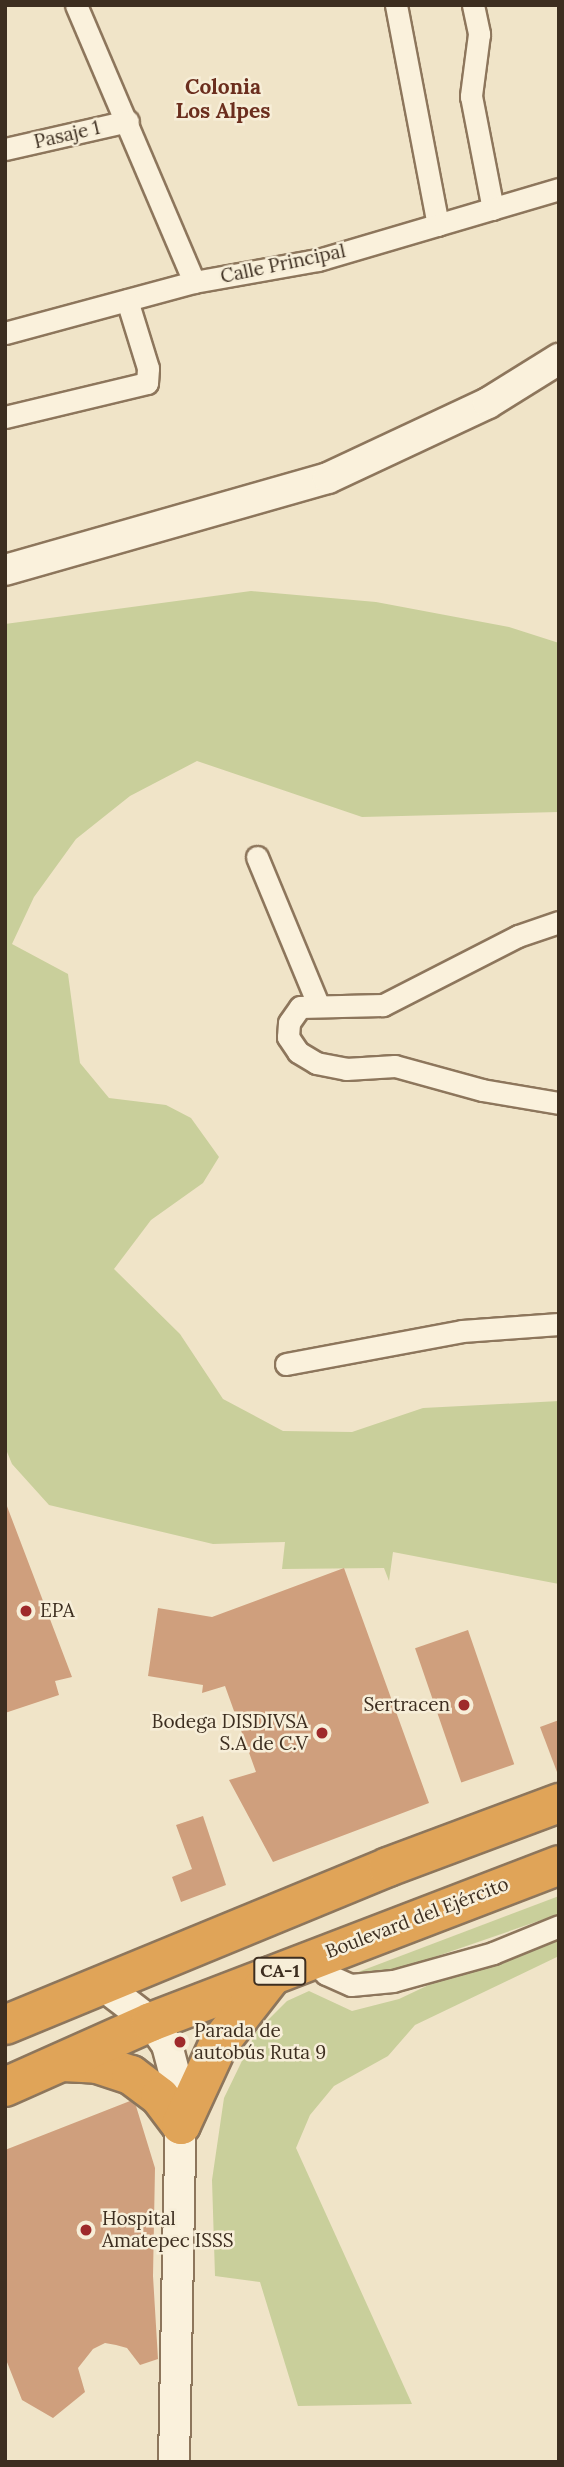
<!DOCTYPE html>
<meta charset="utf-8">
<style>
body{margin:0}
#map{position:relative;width:564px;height:2467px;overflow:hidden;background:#f0e4c8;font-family:Lora,serif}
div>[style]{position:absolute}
.green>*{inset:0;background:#c9cf9b}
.building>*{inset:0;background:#cf9f7d;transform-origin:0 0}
.roads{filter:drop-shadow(2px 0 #8d765c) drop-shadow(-2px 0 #8d765c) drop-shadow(0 2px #8d765c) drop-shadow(0 -2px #8d765c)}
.street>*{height:21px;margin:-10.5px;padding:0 10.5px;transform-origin:10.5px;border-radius:10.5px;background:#faf1dc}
.secondary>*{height:30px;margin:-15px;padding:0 15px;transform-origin:15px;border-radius:15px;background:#faf1dc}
.highway>*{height:38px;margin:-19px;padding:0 19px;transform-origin:19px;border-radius:19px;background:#e0a458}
.dots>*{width:19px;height:19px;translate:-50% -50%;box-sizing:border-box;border:4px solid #f7eed8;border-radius:50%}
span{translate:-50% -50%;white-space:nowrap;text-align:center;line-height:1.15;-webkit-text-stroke:5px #f7eed8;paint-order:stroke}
.shield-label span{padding:2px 5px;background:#f7eed8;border:2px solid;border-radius:5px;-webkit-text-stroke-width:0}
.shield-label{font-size:18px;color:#3d2e20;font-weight:700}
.street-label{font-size:19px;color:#3d2e20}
.poi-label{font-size:19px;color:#3d2e20}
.left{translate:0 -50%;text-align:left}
.right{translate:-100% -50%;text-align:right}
.neighbourhood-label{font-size:21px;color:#6b2e1e;font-weight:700}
.frame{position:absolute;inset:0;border:7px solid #3d2e20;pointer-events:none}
</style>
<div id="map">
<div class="green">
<i style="clip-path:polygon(251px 591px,376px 602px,509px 627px,559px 643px,559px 812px,362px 817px,197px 761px,130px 796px,76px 839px,34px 897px,12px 944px,68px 974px,80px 1063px,109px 1098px,166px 1105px,191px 1118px,219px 1157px,203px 1183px,151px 1220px,114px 1269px,180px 1334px,223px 1399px,283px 1431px,352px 1432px,423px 1408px,559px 1401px,559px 1584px,393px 1552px,389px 1581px,384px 1568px,282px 1569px,285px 1542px,213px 1544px,49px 1505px,12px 1464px,5px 1447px,5px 624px)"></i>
<i style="clip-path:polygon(559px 1896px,559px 1914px,362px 1982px,345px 1977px)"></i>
<i style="clip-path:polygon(559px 1940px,559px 1956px,415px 2025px,388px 2056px,334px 2086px,310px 2115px,296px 2148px,412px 2404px,298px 2406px,260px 2282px,215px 2276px,212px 2180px,224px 2098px,256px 2032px,287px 2001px,309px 1991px,352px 2011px,399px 1999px,454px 1973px)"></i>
</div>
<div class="building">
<i style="clip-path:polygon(5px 1501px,72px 1677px,55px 1681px,59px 1695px,5px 1713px)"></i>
<i style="clip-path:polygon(344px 1568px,429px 1803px,273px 1862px,229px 1780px,256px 1772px,225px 1686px,202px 1693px,203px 1685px,148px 1676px,158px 1608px,212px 1617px)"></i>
<i style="left:468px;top:1630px;width:142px;height:56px;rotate:71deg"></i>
<i style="clip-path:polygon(559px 1720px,559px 1771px,557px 1772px,540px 1727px)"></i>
<i style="clip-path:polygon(203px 1816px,226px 1885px,181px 1902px,172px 1877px,192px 1869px,176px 1825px)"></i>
<i style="clip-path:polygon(130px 2101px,136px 2106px,155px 2168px,153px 2276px,158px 2359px,140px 2365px,127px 2348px,116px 2345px,105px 2343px,93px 2349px,78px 2368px,85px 2392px,53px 2418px,22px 2400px,5px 2357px,5px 2150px)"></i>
</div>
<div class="roads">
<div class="street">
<i style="left:76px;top:5px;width:301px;rotate:66.9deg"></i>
<i style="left:396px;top:5px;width:224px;rotate:79.2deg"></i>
<i style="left:473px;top:5px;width:30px;rotate:78deg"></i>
<i style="left:479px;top:34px;width:63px;rotate:97.4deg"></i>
<i style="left:471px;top:96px;width:115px;rotate:79deg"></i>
<i style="left:5px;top:149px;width:126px;rotate:-12.8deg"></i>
<i style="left:5px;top:333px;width:196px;rotate:-15.1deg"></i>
<i style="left:194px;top:282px;width:126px;rotate:-10.1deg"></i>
<i style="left:318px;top:260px;width:251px;rotate:-16.4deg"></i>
<i style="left:5px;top:417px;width:146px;rotate:-13.5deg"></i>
<i style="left:147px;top:383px;width:15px;rotate:-86deg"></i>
<i style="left:148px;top:368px;width:71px;rotate:-107.2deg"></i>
<i style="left:257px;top:857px;width:159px;rotate:67.5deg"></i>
<i style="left:559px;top:922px;width:43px;rotate:161.1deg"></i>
<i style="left:518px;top:936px;width:152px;rotate:152.9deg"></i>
<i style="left:383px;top:1005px;width:83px;rotate:178.6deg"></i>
<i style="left:300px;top:1007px;width:19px;rotate:125deg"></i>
<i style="left:289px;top:1023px;width:14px;rotate:94deg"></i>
<i style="left:288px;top:1037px;width:18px;rotate:56deg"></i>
<i style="left:298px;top:1052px;width:21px;rotate:31deg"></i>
<i style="left:316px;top:1063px;width:31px;rotate:11deg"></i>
<i style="left:346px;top:1069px;width:49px;rotate:-3.5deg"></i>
<i style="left:395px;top:1066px;width:90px;rotate:15.4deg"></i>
<i style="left:482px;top:1090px;width:78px;rotate:9.6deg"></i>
<i style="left:286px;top:1364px;width:179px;rotate:-10.6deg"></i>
<i style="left:462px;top:1331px;width:97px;rotate:-4.1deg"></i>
<i style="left:310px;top:1959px;width:22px;rotate:43deg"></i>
<i style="left:326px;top:1974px;width:27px;rotate:24deg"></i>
<i style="left:351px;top:1985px;width:42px;rotate:-5.4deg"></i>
<i style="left:393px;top:1981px;width:104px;rotate:-15.6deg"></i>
<i style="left:493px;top:1953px;width:71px;rotate:-22.2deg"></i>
</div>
<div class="secondary">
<i style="left:5px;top:570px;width:336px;rotate:-15.9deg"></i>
<i style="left:328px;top:478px;width:177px;rotate:-25.1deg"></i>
<i style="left:488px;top:403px;width:84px;rotate:-31.8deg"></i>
<i style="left:100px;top:1983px;width:64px;rotate:37.4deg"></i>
<i style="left:151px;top:2022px;width:28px;rotate:55deg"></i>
<i style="left:167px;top:2045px;width:55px;rotate:75.2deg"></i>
<i style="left:181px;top:2098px;width:364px;rotate:91.1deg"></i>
</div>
<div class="highway">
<i style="left:5px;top:2025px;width:414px;rotate:-22.4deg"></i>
<i style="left:388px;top:1867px;width:183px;rotate:-20.5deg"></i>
<i style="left:63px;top:2062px;width:34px;rotate:3deg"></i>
<i style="left:97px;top:2064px;width:36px;rotate:18deg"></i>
<i style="left:131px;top:2075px;width:36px;rotate:37deg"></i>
<i style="left:160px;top:2097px;width:35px;rotate:53deg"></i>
<i style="left:5px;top:2087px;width:160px;rotate:-24deg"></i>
<i style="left:151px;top:2022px;width:437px;rotate:-21deg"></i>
<i style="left:181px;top:2125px;width:88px;rotate:-65.2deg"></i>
<i style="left:218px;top:2045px;width:88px;rotate:-52deg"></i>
</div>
</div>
<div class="dots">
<i style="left:26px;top:1611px;background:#9e2a2b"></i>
<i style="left:464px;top:1705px;background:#9e2a2b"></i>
<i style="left:322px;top:1733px;background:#9e2a2b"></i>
<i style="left:180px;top:2042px;background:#9e2a2b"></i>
<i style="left:86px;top:2230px;background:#9e2a2b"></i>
</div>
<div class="shield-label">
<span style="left:280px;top:1971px">CA-1</span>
</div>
<div class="street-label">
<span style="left:67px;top:135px;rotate:-13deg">Pasaje 1</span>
<span style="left:283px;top:264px;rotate:-12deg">Calle Principal</span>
<span style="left:417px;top:1918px;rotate:-21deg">Boulevard del Ejército</span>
</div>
<div class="poi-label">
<span class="left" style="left:40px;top:1611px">EPA</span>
<span class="right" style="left:450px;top:1705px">Sertracen</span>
<span class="right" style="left:308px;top:1733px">Bodega DISDIVSA<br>S.A de C.V</span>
<span class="left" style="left:194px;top:2042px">Parada de<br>autobús Ruta 9</span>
<span class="left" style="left:102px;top:2230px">Hospital<br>Amatepec ISSS</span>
</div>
<div class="neighbourhood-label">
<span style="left:223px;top:99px">Colonia<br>Los Alpes</span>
</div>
<div class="frame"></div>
</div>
